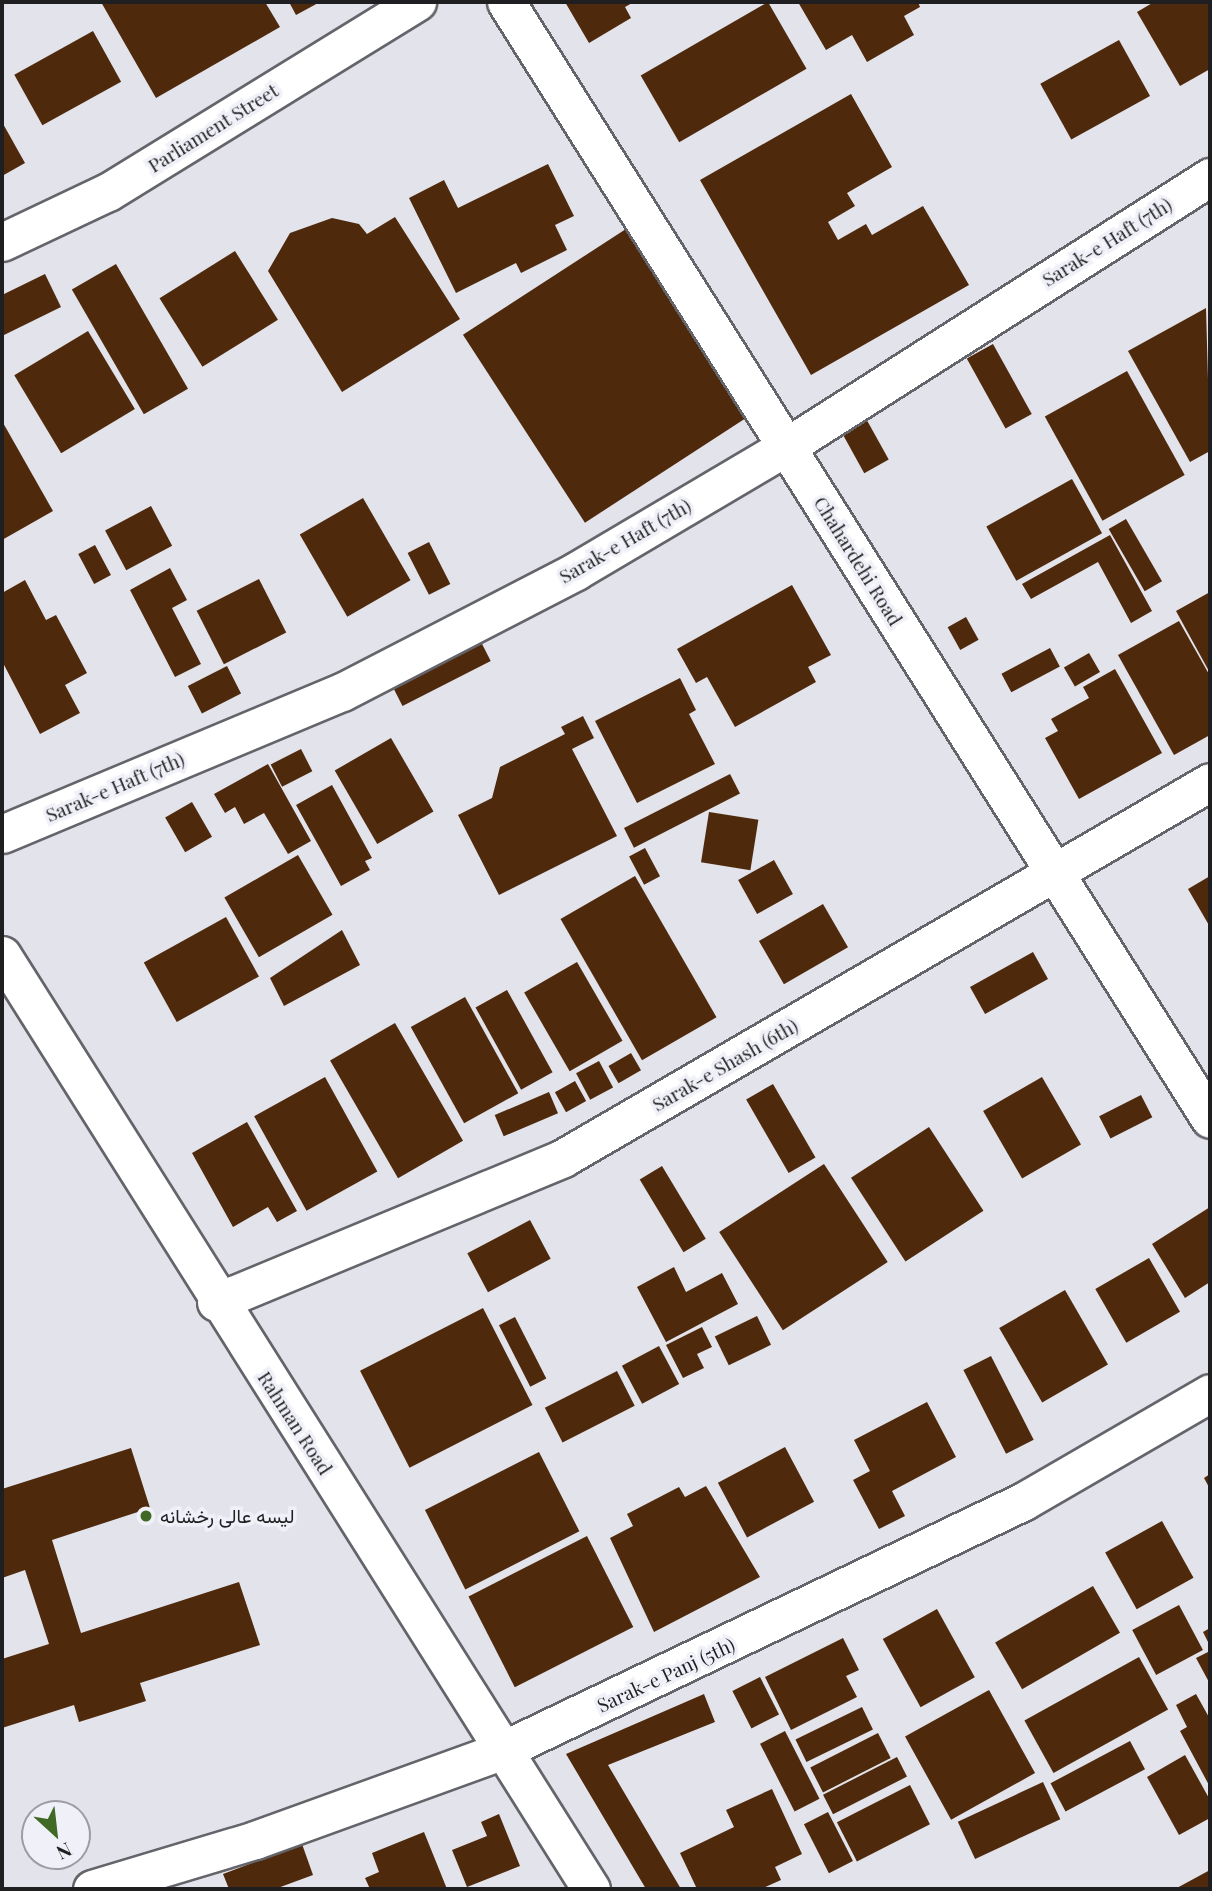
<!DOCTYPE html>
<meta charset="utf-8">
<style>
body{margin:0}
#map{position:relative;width:1212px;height:1891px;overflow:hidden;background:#e3e3eb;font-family:"Playfair Display",Vazirmatn,serif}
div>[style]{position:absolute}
.building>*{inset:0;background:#4f290c;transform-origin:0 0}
.roads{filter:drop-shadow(2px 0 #64646b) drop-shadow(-2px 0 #64646b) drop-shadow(0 2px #64646b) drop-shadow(0 -2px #64646b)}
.minor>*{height:37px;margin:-18.5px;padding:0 18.5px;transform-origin:18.5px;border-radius:18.5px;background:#fff}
.dots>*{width:19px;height:19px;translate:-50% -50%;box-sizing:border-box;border:4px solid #f0f0f8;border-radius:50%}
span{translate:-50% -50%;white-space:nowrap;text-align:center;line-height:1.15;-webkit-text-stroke:7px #f0f0f8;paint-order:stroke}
.street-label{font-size:19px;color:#1f1f21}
.poi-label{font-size:19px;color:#1f1f21}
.left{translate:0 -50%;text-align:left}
.frame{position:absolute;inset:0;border:4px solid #1f1f21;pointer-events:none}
.north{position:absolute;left:21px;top:1800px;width:70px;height:70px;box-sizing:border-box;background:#f0f0f8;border:2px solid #9c9ca2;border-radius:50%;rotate:153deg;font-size:19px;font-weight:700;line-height:28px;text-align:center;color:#1f1f21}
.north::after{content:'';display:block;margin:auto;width:24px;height:32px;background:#3f6925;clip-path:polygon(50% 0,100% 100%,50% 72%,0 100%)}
</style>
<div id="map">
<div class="building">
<i style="clip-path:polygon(101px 2px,265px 2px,280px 27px,156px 98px)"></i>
<i style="clip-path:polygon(289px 2px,320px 2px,296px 15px)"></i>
<i style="clip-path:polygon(565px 2px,634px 2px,625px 7px,631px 18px,589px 43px)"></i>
<i style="left:768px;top:2px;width:77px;height:147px;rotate:60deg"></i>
<i style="clip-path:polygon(798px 2px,918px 2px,920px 7px,904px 16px,914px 35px,867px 62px,852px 35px,826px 50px)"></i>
<i style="clip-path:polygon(1154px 2px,1210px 2px,1210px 69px,1180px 86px,1137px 12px)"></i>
<i style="left:93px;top:31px;width:58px;height:90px;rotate:61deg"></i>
<i style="left:1119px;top:40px;width:64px;height:90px;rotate:61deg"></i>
<i style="clip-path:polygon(851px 94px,892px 167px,847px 193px,855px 206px,828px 222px,838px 240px,866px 224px,872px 235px,923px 206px,969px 285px,811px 375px,700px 180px)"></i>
<i style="clip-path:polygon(2px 122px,25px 163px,2px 176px)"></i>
<i style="clip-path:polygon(548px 164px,574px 216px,555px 225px,567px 250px,521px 273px,516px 263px,456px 293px,409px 198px,444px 180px,458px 208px)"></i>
<i style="clip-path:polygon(395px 217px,460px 319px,342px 392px,268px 271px,290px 233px,332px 218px,359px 224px,367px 234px)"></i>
<i style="left:629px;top:227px;width:224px;height:198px;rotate:57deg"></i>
<i style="left:235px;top:251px;width:81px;height:89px;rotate:58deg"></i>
<i style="left:116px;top:264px;width:144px;height:51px;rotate:60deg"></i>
<i style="clip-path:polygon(45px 274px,61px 307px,2px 336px,2px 295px)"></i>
<i style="clip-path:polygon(1206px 308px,1210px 451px,1190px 462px,1128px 351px)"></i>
<i style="left:88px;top:331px;width:91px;height:86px;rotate:59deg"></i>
<i style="left:993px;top:344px;width:80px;height:30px;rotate:61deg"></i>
<i style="left:1127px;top:371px;width:119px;height:94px;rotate:61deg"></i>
<i style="left:864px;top:415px;width:51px;height:28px;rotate:61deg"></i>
<i style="clip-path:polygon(2px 421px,53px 511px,2px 540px)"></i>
<i style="left:1072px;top:479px;width:62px;height:98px;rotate:61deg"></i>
<i style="left:363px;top:498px;width:95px;height:73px;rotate:60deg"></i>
<i style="left:151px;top:506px;width:45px;height:52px;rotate:62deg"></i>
<i style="left:1126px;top:519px;width:72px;height:20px;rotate:60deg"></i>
<i style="clip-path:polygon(1110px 535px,1152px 611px,1131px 623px,1098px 562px,1031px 599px,1022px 584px)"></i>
<i style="left:429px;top:542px;width:47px;height:24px;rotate:63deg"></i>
<i style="left:95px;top:545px;width:34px;height:19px;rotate:62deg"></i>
<i style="clip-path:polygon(170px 568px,187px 600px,172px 608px,201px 664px,175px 677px,130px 590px)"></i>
<i style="left:259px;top:579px;width:60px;height:70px;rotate:63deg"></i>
<i style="clip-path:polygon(25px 580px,46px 620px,56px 615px,87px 673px,65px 685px,80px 713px,40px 734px,2px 661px,2px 593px)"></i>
<i style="clip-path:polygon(792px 585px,831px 655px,808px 667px,816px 682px,735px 727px,707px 677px,696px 683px,677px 649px)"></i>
<i style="clip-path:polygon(1210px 592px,1210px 673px,1176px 611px)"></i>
<i style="left:966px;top:617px;width:26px;height:21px;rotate:61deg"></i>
<i style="clip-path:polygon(1179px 621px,1210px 676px,1210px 735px,1174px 755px,1118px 655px)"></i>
<i style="left:478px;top:636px;width:28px;height:99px;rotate:63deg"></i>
<i style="left:1050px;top:648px;width:21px;height:55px;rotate:62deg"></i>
<i style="left:1089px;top:653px;width:22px;height:29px;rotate:60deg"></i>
<i style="left:227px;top:666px;width:31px;height:44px;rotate:63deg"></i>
<i style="clip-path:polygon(1115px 669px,1162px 753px,1079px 799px,1045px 738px,1058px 731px,1051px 719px,1089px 698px,1083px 687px)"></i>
<i style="clip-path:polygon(680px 678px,696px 710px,689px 714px,715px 764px,637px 803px,595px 721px)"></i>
<i style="clip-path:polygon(583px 716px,594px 738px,572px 749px,617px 836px,499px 895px,458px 815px,492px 798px,500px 767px,565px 734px,561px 727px)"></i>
<i style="left:391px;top:738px;width:85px;height:65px;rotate:60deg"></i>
<i style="left:301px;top:749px;width:25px;height:34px;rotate:63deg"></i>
<i style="clip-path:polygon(268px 764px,311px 841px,288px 854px,264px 813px,244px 824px,235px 807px,225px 813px,214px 794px)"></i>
<i style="left:730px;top:774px;width:22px;height:119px;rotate:63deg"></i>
<i style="clip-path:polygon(332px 785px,372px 858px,365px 861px,370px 870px,341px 886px,296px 805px)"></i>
<i style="left:192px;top:802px;width:40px;height:31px;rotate:60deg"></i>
<i style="left:709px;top:812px;width:50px;height:51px;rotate:9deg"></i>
<i style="left:645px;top:848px;width:32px;height:18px;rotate:62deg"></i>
<i style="left:298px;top:855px;width:69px;height:85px;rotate:60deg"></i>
<i style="left:774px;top:860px;width:39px;height:41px;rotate:61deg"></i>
<i style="left:635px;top:876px;width:163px;height:86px;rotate:60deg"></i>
<i style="clip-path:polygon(1210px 876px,1210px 927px,1188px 889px)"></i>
<i style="left:823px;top:904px;width:50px;height:74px;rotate:60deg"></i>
<i style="left:226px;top:917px;width:68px;height:94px;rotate:61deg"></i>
<i style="clip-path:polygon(342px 930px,360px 965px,284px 1006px,270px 978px)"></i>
<i style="left:1033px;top:952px;width:31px;height:72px;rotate:61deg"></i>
<i style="left:577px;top:962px;width:91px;height:61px;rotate:60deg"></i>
<i style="left:507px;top:990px;width:94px;height:36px;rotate:61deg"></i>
<i style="left:465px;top:997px;width:110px;height:62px;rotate:61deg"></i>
<i style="left:395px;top:1023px;width:136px;height:75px;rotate:60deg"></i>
<i style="left:631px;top:1053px;width:20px;height:26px;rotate:60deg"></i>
<i style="left:599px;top:1061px;width:30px;height:26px;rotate:62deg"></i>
<i style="left:325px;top:1077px;width:108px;height:81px;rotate:61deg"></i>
<i style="left:1042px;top:1077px;width:78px;height:68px;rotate:60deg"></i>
<i style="left:575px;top:1081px;width:23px;height:23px;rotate:61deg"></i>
<i style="left:773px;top:1084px;width:85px;height:31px;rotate:60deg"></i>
<i style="left:549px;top:1092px;width:23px;height:59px;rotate:67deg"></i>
<i style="left:1141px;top:1095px;width:25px;height:47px;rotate:63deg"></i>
<i style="clip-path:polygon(247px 1122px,297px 1211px,277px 1222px,268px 1207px,233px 1227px,192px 1153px)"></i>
<i style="left:929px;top:1127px;width:100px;height:93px;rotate:57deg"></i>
<i style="left:824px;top:1164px;width:117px;height:125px;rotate:57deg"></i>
<i style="left:662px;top:1166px;width:85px;height:26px;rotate:59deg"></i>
<i style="clip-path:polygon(1210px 1207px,1210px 1282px,1185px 1298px,1152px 1244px)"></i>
<i style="left:530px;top:1220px;width:44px;height:71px;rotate:62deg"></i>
<i style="left:1149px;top:1258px;width:62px;height:62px;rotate:60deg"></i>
<i style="clip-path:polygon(674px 1267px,686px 1292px,722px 1273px,738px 1304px,666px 1342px,637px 1287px)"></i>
<i style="left:1065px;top:1290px;width:86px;height:76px;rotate:60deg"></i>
<i style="left:483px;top:1308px;width:109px;height:138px;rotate:63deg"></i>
<i style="left:757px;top:1316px;width:32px;height:47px;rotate:64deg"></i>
<i style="left:515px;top:1317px;width:69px;height:18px;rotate:63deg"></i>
<i style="clip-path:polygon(702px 1327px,712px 1347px,697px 1354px,704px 1368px,683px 1378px,666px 1345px)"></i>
<i style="left:659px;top:1346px;width:43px;height:42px;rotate:62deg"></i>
<i style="left:991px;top:1356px;width:94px;height:31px;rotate:63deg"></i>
<i style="left:617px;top:1371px;width:39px;height:81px;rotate:63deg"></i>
<i style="clip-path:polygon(927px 1402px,956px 1457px,892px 1491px,905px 1516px,879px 1529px,853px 1480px,870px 1471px,854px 1440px)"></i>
<i style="left:785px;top:1447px;width:62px;height:76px;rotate:62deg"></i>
<i style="clip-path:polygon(131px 1448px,150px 1508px,52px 1540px,81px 1633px,239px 1582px,260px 1645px,140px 1683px,146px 1701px,79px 1722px,74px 1705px,2px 1728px,2px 1659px,49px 1644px,25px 1570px,2px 1578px,2px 1489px)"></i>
<i style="left:539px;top:1452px;width:89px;height:128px;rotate:63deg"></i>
<i style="clip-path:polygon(1210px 1474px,1210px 1489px,1204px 1478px)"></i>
<i style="clip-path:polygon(706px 1486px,760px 1577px,654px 1632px,610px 1538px,633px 1526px,627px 1514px,679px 1487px,685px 1497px)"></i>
<i style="left:1162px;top:1521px;width:65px;height:65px;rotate:61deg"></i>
<i style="left:587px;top:1536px;width:102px;height:133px;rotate:63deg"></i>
<i style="left:1093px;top:1586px;width:54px;height:113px;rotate:60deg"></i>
<i style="left:1179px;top:1605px;width:51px;height:53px;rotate:62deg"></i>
<i style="left:937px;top:1609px;width:78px;height:62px;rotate:61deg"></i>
<i style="clip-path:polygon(1210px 1628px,1210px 1646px,1203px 1632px)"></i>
<i style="clip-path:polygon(843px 1638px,859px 1670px,846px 1676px,857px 1697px,791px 1730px,765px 1677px)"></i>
<i style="clip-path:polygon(1210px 1651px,1210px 1684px,1196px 1658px)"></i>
<i style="left:1139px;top:1657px;width:60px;height:131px;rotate:61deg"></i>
<i style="left:760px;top:1677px;width:42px;height:31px;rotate:63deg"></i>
<i style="left:989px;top:1690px;width:95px;height:96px;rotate:61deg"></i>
<i style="clip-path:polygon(704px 1694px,715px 1722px,608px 1765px,681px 1889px,646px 1889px,566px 1754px)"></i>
<i style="clip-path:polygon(1196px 1694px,1210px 1719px,1210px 1787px,1180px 1731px,1187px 1727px,1176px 1705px)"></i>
<i style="left:862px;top:1707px;width:25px;height:74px;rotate:64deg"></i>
<i style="left:785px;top:1731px;width:76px;height:28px;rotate:63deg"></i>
<i style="left:878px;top:1733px;width:28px;height:76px;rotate:63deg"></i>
<i style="left:1130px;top:1741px;width:32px;height:90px;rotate:62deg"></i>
<i style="clip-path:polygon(1185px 1755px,1210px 1800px,1210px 1818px,1179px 1835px,1147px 1777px)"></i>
<i style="left:897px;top:1757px;width:22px;height:83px;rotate:63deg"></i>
<i style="left:1043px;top:1782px;width:41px;height:94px;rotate:65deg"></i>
<i style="left:910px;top:1785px;width:44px;height:82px;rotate:63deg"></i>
<i style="clip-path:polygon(772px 1789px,802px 1854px,775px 1867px,781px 1880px,761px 1889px,697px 1889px,680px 1853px,734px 1827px,726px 1810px)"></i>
<i style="left:828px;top:1812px;width:55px;height:27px;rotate:63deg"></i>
<i style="clip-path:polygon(499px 1814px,520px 1866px,467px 1887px,452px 1850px,487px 1836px,481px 1822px)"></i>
<i style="clip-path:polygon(424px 1832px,447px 1889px,370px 1889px,365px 1878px,379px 1872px,372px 1853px)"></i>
<i style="clip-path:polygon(302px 1844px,313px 1875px,275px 1889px,229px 1889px,223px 1874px)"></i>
<i style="clip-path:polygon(1210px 1870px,1210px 1889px,1175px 1889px)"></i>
</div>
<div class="roads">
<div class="minor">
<i style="left:506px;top:2px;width:1320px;rotate:57.78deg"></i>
<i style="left:2px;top:242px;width:117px;rotate:-25.3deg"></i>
<i style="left:108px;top:192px;width:363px;rotate:-31.6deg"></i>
<i style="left:2px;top:834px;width:368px;rotate:-22.7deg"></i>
<i style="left:342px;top:692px;width:263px;rotate:-27.3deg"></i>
<i style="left:576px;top:571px;width:244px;rotate:-30.6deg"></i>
<i style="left:786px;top:447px;width:503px;rotate:-32.49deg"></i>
<i style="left:2px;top:955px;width:1104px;rotate:57.76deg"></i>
<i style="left:216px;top:1302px;width:376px;rotate:-22.5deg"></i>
<i style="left:563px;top:1158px;width:748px;rotate:-30.16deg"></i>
<i style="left:92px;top:1889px;width:170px;rotate:-16.7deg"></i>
<i style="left:255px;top:1840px;width:264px;rotate:-19.9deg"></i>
<i style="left:503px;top:1750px;width:577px;rotate:-25.54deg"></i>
<i style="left:1024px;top:1501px;width:215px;rotate:-30.1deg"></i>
</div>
</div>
<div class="dots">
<i style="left:146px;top:1516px;background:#3f6925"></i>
</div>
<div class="street-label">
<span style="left:213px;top:128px;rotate:-32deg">Parliament Street</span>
<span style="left:1107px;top:242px;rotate:-32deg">Sarak-e Haft (7th)</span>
<span style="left:625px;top:541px;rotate:-30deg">Sarak-e Haft (7th)</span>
<span style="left:858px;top:561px;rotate:58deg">Chahardehi Road</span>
<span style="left:115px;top:787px;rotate:-23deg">Sarak-e Haft (7th)</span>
<span style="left:725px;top:1065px;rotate:-30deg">Sarak-e Shash (6th)</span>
<span style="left:295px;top:1423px;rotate:57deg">Rahman Road</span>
<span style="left:666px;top:1675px;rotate:-25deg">Sarak-e Panj (5th)</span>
</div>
<div class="poi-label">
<span class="left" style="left:160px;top:1516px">لیسه عالی رخشانه</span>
</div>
<div class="frame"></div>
<div class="north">N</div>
</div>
